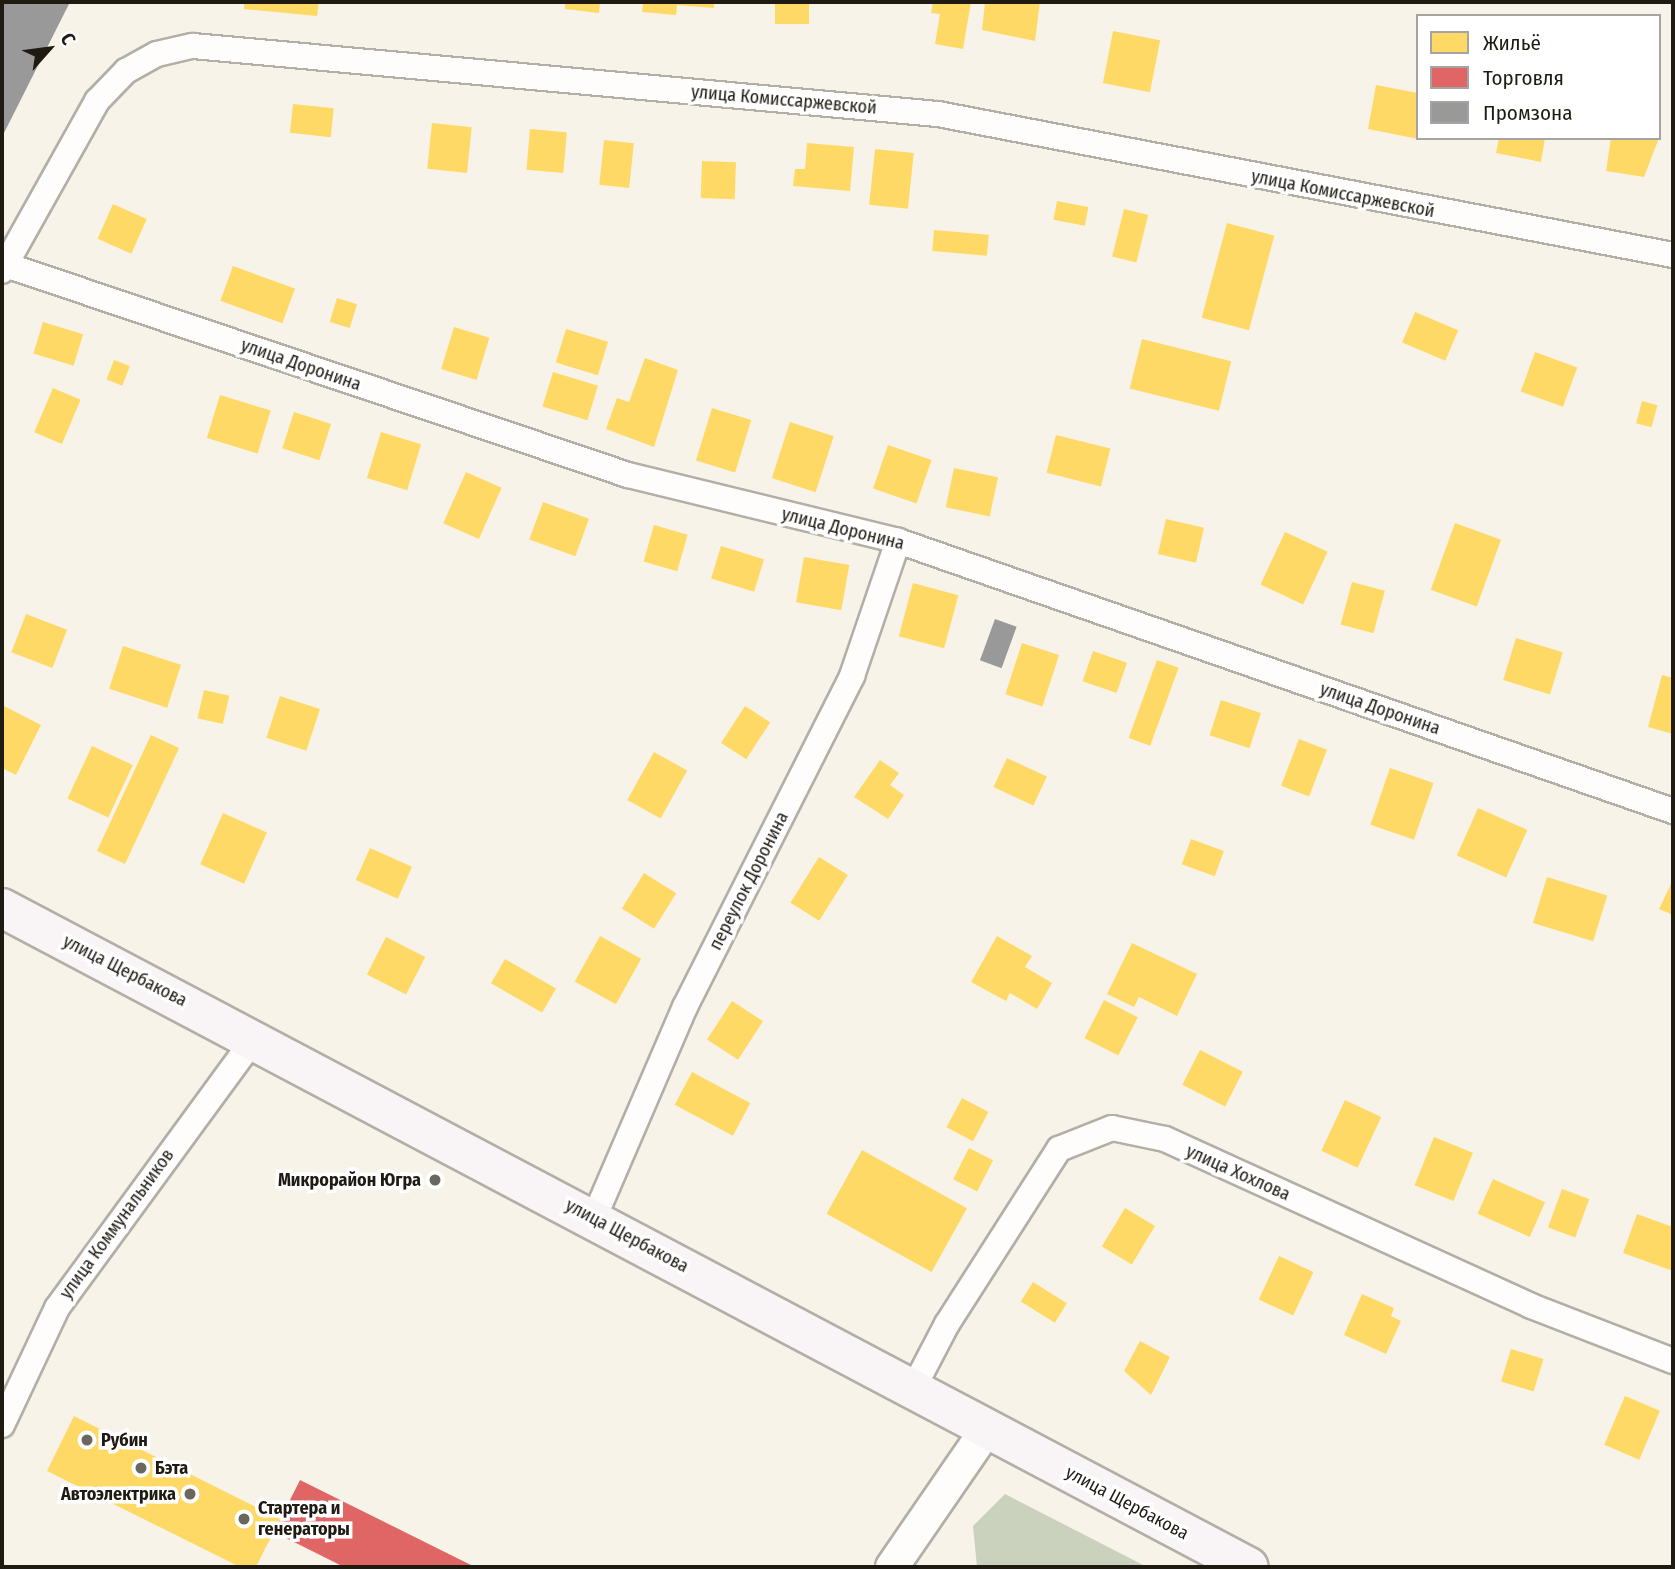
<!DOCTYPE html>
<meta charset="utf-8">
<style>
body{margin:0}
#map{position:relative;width:1675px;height:1569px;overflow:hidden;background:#f8f3e9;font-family:"Fira Sans Condensed",sans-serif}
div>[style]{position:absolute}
.forest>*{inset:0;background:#cad1bc}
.homes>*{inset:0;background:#ffd966;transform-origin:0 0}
.shops>*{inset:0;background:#e06666}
.industry>*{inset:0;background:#999;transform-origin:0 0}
.roads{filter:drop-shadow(2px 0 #b3aea6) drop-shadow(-2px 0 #b3aea6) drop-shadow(0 2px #b3aea6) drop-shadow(0 -2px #b3aea6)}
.minor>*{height:24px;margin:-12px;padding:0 12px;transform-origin:12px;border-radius:12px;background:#fefdfc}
.tertiary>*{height:32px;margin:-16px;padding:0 16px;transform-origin:16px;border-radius:16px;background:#fefdfc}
.primary>*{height:38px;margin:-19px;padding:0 19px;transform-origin:19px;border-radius:19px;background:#f9f4f6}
.dots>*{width:19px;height:19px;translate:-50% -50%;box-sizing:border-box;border:4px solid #fff;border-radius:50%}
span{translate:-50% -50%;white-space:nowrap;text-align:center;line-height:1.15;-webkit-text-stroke:7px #fff;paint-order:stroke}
.street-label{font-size:18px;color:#1f1b13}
.poi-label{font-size:18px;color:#1f1b13;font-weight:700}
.right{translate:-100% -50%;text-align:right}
.left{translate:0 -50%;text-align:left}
.frame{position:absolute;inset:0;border:4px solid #1f1b13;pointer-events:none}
.legend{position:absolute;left:1416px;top:14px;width:245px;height:126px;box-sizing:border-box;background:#fff;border:2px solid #a5a4a1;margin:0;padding:9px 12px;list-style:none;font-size:21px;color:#1f1b13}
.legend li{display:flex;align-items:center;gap:14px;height:35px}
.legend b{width:35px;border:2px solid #a5a4a1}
.north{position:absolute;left:14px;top:14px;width:70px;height:70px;-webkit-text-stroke:5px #fff;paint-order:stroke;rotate:62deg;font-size:19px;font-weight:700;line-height:28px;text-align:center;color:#1f1b13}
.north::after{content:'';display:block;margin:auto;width:24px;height:32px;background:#1f1b13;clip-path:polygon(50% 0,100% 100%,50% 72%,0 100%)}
</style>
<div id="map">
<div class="forest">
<i style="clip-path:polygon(1005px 1494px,1147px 1567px,977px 1567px,973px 1526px)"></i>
</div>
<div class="homes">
<i style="clip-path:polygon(244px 2px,319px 2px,317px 16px,244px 9px)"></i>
<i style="clip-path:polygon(565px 2px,600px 2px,599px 13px,565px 9px)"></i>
<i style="clip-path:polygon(643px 2px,714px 2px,714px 8px,677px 5px,676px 15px,642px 12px)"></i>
<i style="left:775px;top:2px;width:34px;height:22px"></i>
<i style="clip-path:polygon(933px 2px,971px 2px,963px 49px,935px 44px,940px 14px,931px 13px)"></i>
<i style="clip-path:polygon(985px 2px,1040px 2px,1035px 41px,982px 30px)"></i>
<i style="left:1113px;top:31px;width:48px;height:53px;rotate:11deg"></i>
<i style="clip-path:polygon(1376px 85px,1418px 93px,1418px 139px,1368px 129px)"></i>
<i style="left:293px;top:104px;width:41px;height:29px;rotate:6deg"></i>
<i style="left:432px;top:123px;width:40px;height:46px;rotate:6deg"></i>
<i style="left:530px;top:129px;width:37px;height:41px;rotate:5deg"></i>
<i style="clip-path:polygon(1499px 138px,1545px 138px,1541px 162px,1496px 153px)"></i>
<i style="clip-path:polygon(1611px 138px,1659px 138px,1644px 177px,1606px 171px)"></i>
<i style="left:604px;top:140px;width:30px;height:45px;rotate:6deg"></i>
<i style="clip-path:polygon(807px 143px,854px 147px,850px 191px,793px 186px,795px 169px,805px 169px)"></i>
<i style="left:875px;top:149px;width:39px;height:56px;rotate:6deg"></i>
<i style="left:702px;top:161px;width:34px;height:37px;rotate:2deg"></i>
<i style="left:1057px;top:201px;width:32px;height:19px;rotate:11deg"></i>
<i style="left:113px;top:204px;width:37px;height:38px;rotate:24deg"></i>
<i style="left:1124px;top:209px;width:25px;height:49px;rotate:14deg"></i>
<i style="left:1227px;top:223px;width:49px;height:98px;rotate:15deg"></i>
<i style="left:934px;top:230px;width:55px;height:21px;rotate:5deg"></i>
<i style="left:233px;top:266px;width:66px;height:37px;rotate:20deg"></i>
<i style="left:337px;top:298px;width:21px;height:25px;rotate:17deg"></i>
<i style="left:1415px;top:312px;width:47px;height:33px;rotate:23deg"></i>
<i style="left:43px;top:322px;width:42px;height:33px;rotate:17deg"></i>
<i style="left:454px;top:327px;width:37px;height:44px;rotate:17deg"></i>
<i style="left:566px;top:329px;width:44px;height:35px;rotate:17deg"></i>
<i style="left:1142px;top:339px;width:92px;height:51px;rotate:14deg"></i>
<i style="left:1535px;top:352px;width:45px;height:42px;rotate:20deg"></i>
<i style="clip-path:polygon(645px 358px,678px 370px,654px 447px,606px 429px,617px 398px,629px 402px)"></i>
<i style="left:114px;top:360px;width:17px;height:21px;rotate:21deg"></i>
<i style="left:553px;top:372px;width:47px;height:36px;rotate:17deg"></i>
<i style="left:53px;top:388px;width:30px;height:48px;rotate:23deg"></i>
<i style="left:220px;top:395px;width:53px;height:45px;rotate:17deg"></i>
<i style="left:1642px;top:401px;width:16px;height:23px;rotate:15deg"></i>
<i style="left:712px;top:408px;width:41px;height:55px;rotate:17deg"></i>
<i style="left:294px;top:412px;width:39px;height:38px;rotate:18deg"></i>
<i style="left:790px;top:422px;width:46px;height:59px;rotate:18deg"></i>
<i style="left:381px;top:432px;width:42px;height:48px;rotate:17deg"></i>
<i style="left:1056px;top:435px;width:56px;height:39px;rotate:14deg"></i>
<i style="left:888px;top:445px;width:46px;height:46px;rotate:19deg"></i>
<i style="left:954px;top:468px;width:45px;height:40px;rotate:12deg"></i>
<i style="left:466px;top:472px;width:39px;height:56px;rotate:24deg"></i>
<i style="left:543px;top:502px;width:49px;height:40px;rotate:20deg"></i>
<i style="left:1166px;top:519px;width:39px;height:36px;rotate:13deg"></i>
<i style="left:1455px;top:523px;width:49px;height:71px;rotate:20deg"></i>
<i style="left:654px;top:525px;width:35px;height:38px;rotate:16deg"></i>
<i style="left:1285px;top:532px;width:47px;height:58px;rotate:25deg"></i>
<i style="left:721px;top:546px;width:45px;height:34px;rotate:17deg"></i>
<i style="left:804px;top:557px;width:46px;height:46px;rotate:10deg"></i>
<i style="left:1352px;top:582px;width:34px;height:44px;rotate:15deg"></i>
<i style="left:913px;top:583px;width:47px;height:55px;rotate:15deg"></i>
<i style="left:26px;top:614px;width:44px;height:41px;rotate:21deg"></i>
<i style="left:1516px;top:638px;width:49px;height:44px;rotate:17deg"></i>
<i style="left:1022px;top:643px;width:39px;height:54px;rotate:18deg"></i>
<i style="left:123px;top:646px;width:61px;height:45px;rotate:18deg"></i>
<i style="left:1093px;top:651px;width:36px;height:32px;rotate:19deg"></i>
<i style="left:1157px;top:660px;width:23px;height:83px;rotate:20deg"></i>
<i style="clip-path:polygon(1662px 675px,1673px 678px,1673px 734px,1648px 727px)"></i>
<i style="left:204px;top:690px;width:26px;height:29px;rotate:13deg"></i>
<i style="left:280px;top:696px;width:42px;height:44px;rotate:18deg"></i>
<i style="left:1221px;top:700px;width:42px;height:37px;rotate:18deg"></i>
<i style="clip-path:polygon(2px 705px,41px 725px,16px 775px,2px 768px)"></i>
<i style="left:745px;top:706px;width:30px;height:44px;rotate:33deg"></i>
<i style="left:151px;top:735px;width:31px;height:128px;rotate:25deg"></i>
<i style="left:1299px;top:739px;width:30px;height:50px;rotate:21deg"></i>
<i style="left:92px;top:746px;width:45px;height:58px;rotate:25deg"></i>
<i style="left:654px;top:752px;width:38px;height:55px;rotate:29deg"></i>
<i style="left:1007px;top:758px;width:44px;height:32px;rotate:25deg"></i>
<i style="clip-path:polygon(880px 760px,899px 773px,890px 785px,904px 795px,888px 819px,854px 797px)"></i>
<i style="left:1390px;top:768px;width:46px;height:60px;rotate:19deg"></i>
<i style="left:1478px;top:808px;width:54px;height:52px;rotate:24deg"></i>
<i style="left:223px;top:813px;width:48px;height:56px;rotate:24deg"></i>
<i style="left:1191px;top:839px;width:35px;height:27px;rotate:20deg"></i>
<i style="left:370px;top:848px;width:46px;height:35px;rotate:24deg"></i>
<i style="left:819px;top:857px;width:34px;height:54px;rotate:32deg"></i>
<i style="left:644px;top:873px;width:38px;height:42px;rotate:32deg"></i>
<i style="left:1547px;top:877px;width:63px;height:48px;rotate:17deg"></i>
<i style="clip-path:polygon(1673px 880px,1673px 915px,1659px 909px)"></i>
<i style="left:600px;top:936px;width:47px;height:52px;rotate:29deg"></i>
<i style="clip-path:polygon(997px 936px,1032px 956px,1025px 967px,1052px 983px,1037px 1009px,1010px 993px,1006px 1001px,971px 982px)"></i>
<i style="left:386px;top:937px;width:44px;height:42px;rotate:27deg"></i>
<i style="clip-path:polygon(1132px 943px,1197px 974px,1177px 1016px,1139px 997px,1134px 1007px,1107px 994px)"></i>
<i style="left:505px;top:959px;width:59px;height:28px;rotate:30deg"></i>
<i style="left:1104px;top:1000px;width:38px;height:43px;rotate:27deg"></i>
<i style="left:732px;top:1001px;width:37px;height:46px;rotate:33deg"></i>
<i style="left:1200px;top:1050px;width:48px;height:39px;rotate:27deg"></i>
<i style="left:692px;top:1072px;width:66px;height:37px;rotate:28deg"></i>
<i style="left:962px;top:1098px;width:30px;height:33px;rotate:28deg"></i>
<i style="left:1345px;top:1100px;width:40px;height:56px;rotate:25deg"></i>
<i style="left:1434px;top:1137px;width:42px;height:52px;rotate:22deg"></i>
<i style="left:969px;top:1148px;width:27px;height:35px;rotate:27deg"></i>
<i style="left:862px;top:1150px;width:120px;height:73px;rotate:29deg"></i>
<i style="left:1493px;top:1179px;width:57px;height:38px;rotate:24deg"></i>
<i style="left:1562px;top:1189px;width:29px;height:41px;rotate:20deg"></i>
<i style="left:1125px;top:1208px;width:35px;height:45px;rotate:31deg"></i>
<i style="clip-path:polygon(1637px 1214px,1673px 1227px,1673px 1271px,1623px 1253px)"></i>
<i style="left:1279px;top:1256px;width:38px;height:48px;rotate:25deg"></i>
<i style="left:1033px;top:1282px;width:40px;height:23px;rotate:32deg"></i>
<i style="clip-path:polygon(1362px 1294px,1394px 1308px,1391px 1316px,1401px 1321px,1386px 1354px,1344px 1335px)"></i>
<i style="clip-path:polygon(1140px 1341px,1170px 1357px,1151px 1395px,1124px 1371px)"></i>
<i style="left:1511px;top:1349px;width:34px;height:34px;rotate:17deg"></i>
<i style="left:1625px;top:1396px;width:38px;height:53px;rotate:23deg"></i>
<i style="clip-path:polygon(74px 1416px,280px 1519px,256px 1567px,240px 1567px,47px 1471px)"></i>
</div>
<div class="shops">
<i style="clip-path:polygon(300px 1480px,475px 1567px,344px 1567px,274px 1532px)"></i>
</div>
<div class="industry">
<i style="clip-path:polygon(2px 2px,70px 2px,2px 137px)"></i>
<i style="left:995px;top:619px;width:23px;height:44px;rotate:20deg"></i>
</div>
<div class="roads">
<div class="minor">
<i style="left:6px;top:265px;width:656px;rotate:18.66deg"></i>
<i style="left:628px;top:475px;width:278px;rotate:13.7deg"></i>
<i style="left:898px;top:541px;width:821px;rotate:19.21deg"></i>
<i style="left:2px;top:271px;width:195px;rotate:-60.8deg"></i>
<i style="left:97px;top:101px;width:42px;rotate:-46deg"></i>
<i style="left:126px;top:71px;width:35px;rotate:-29deg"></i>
<i style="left:157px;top:54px;width:37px;rotate:-13deg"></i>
<i style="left:193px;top:46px;width:748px;rotate:5.22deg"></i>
<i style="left:938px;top:114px;width:748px;rotate:10.86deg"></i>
<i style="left:594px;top:1218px;width:230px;rotate:-66.7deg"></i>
<i style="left:685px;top:1007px;width:371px;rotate:-63.2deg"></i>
<i style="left:852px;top:676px;width:143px;rotate:-71.2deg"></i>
<i style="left:913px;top:1389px;width:73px;rotate:-62.4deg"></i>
<i style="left:947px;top:1324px;width:208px;rotate:-57.4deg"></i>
<i style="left:1059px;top:1149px;width:57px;rotate:-21.6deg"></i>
<i style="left:1112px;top:1128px;width:54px;rotate:11.7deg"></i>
<i style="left:1165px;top:1139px;width:402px;rotate:24.5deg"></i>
<i style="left:1531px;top:1306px;width:152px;rotate:21.2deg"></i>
<i style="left:2px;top:1425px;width:129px;rotate:-64.8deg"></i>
<i style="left:57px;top:1308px;width:336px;rotate:-53.8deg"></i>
</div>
<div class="tertiary">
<i style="left:892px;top:1567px;width:166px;rotate:-55.5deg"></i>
</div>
<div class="primary">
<i style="left:2px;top:908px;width:1410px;rotate:27.86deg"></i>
</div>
</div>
<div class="dots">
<i style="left:435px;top:1180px;background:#6b675e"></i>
<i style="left:87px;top:1440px;background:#6b675e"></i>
<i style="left:141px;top:1468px;background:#6b675e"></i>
<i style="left:190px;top:1494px;background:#6b675e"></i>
<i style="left:244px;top:1519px;background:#6b675e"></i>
</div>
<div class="street-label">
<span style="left:784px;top:100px;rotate:5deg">улица Комиссаржевской</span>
<span style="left:1343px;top:194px;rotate:11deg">улица Комиссаржевской</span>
<span style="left:301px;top:365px;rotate:19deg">улица Доронина</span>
<span style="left:843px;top:529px;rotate:14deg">улица Доронина</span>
<span style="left:1380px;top:709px;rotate:19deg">улица Доронина</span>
<span style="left:749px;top:881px;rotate:-63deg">переулок Доронина</span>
<span style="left:125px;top:971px;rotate:27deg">улица Щербакова</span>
<span style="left:1238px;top:1173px;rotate:24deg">улица Хохлова</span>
<span style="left:117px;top:1224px;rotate:-54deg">улица Коммунальников</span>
<span style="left:627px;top:1236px;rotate:28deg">улица Щербакова</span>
<span style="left:1127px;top:1503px;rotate:28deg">улица Щербакова</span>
</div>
<div class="poi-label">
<span class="right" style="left:421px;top:1180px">Микрорайон Югра</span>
<span class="left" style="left:101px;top:1440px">Рубин</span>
<span class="left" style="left:155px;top:1468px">Бэта</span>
<span class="right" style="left:176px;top:1494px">Автоэлектрика</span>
<span class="left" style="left:258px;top:1519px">Стартера и<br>генераторы</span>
</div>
<div class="frame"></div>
<ul class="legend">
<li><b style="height:19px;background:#ffd966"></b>Жильё</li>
<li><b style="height:19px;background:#e06666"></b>Торговля</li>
<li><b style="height:19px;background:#999"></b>Промзона</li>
</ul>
<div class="north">С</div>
</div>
